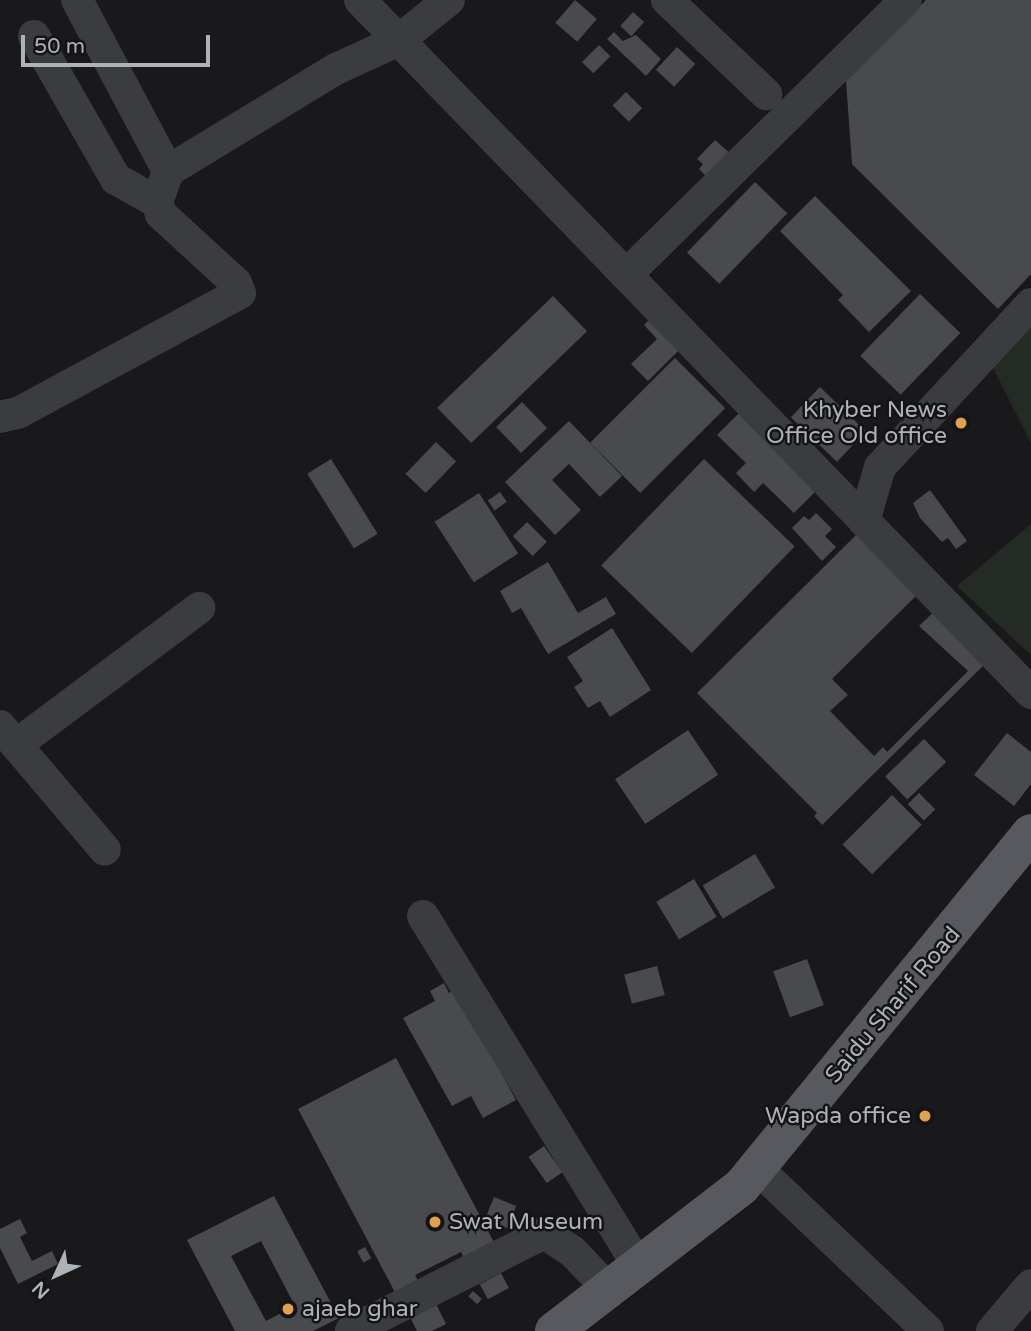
<!DOCTYPE html>
<style>
body{margin:0}
#map{position:relative;width:1031px;height:1331px;overflow:hidden;background:#19191b;font-family:"Varela Round",sans-serif}
div>[style]{position:absolute}
.green>*{inset:0;background:#242b24}
.building>*{inset:0;background:#484a4d;transform-origin:0 0}
.minor>*{height:32px;margin:-16px;padding:0 16px;transform-origin:16px;border-radius:16px;background:#3b3c40}
.major>*{height:38px;margin:-19px;padding:0 19px;transform-origin:19px;border-radius:19px;background:#57595e}
.dots>*{width:19px;height:19px;translate:-50% -50%;box-sizing:border-box;border:4px solid #141416;border-radius:50%}
span{translate:-50% -50%;white-space:nowrap;text-align:center;line-height:1.15;-webkit-text-stroke:5px #141416;paint-order:stroke}
.poi-label{font-size:23px;color:#adb2b9}
.right{translate:-100% -50%;text-align:right}
.left{translate:0 -50%;text-align:left}
.street-label{font-size:23px;color:#adb2b9}
.north{position:absolute;left:21px;top:1240px;width:70px;height:70px;-webkit-text-stroke:5px #141416;paint-order:stroke;rotate:225deg;font-size:19px;font-weight:700;line-height:28px;text-align:center;color:#adb2b9}
.north::after{content:'';display:block;margin:auto;width:24px;height:32px;background:#adb2b9;clip-path:polygon(50% 0,100% 100%,50% 72%,0 100%)}
.scale{position:absolute;left:21px;top:35px;width:189px;height:32px;box-sizing:border-box;border:4px solid #adb2b9;border-top:0;padding-left:9px;font-size:21px;line-height:24px;white-space:nowrap;color:#adb2b9;-webkit-text-stroke:5px #141416;paint-order:stroke}
</style>
<div id="map">
<div class="green">
<i style="clip-path:polygon(1031px 306px,1031px 443px,984px 350px)"></i>
<i style="clip-path:polygon(1031px 524px,1031px 655px,957px 586px)"></i>
</div>
<div class="building">
<i style="left:575px;top:0;width:29px;height:30px;rotate:41deg"></i>
<i style="clip-path:polygon(926px 0,1031px 0,1031px 274px,998px 309px,852px 164px,846px 81px)"></i>
<i style="left:633px;top:12px;width:15px;height:19px;rotate:42deg"></i>
<i style="clip-path:polygon(614px 32px,623px 41px,636px 35px,661px 59px,646px 76px,607px 39px)"></i>
<i style="left:599px;top:45px;width:16px;height:24px;rotate:45deg"></i>
<i style="left:677px;top:47px;width:25px;height:31px;rotate:43deg"></i>
<i style="left:626px;top:92px;width:23px;height:19px;rotate:45deg"></i>
<i style="clip-path:polygon(715px 140px,731px 154px,708px 178px,699px 169px,703px 164px,697px 159px)"></i>
<i style="left:755px;top:182px;width:45px;height:98px;rotate:44deg"></i>
<i style="clip-path:polygon(815px 196px,911px 291px,869px 332px,838px 300px,843px 295px,780px 231px)"></i>
<i style="left:920px;top:294px;width:56px;height:86px;rotate:44deg"></i>
<i style="left:553px;top:296px;width:49px;height:161px;rotate:46deg"></i>
<i style="clip-path:polygon(651px 318px,681px 348px,648px 381px,631px 364px,657px 339px,644px 325px)"></i>
<i style="left:675px;top:358px;width:71px;height:120px;rotate:45deg"></i>
<i style="left:820px;top:387px;width:64px;height:42px;rotate:44deg"></i>
<i style="left:522px;top:402px;width:36px;height:36px;rotate:46deg"></i>
<i style="clip-path:polygon(742px 410px,820px 487px,794px 513px,763px 483px,754px 492px,736px 473px,746px 463px,717px 435px)"></i>
<i style="clip-path:polygon(569px 421px,622px 476px,600px 497px,569px 464px,552px 480px,581px 510px,555px 535px,505px 482px)"></i>
<i style="left:436px;top:442px;width:28px;height:44px;rotate:44deg"></i>
<i style="left:331px;top:459px;width:88px;height:28px;rotate:58deg"></i>
<i style="left:704px;top:459px;width:126px;height:148px;rotate:44deg"></i>
<i style="clip-path:polygon(930px 490px,967px 541px,956px 549px,948px 538px,942px 542px,920px 518px,913px 503px)"></i>
<i style="left:500px;top:492px;width:12px;height:15px;rotate:55deg"></i>
<i style="left:479px;top:493px;width:72px;height:53px;rotate:57deg"></i>
<i style="clip-path:polygon(816px 513px,832px 529px,825px 536px,836px 547px,822px 561px,792px 528px,804px 516px,809px 520px)"></i>
<i style="left:527px;top:522px;width:28px;height:20px;rotate:45deg"></i>
<i style="clip-path:polygon(859px 532px,920px 592px,832px 679px,848px 695px,830px 711px,874px 756px,883px 747px,887px 752px,968px 671px,919px 626px,938px 608px,990px 659px,822px 825px,814px 816px,817px 813px,697px 693px)"></i>
<i style="clip-path:polygon(548px 562px,578px 613px,606px 597px,616px 614px,548px 654px,521px 608px,512px 613px,500px 591px)"></i>
<i style="clip-path:polygon(612px 628px,651px 690px,610px 717px,600px 701px,588px 708px,574px 687px,583px 681px,567px 657px)"></i>
<i style="left:688px;top:730px;width:54px;height:88px;rotate:56deg"></i>
<i style="clip-path:polygon(1007px 733px,1031px 752px,1031px 784px,1014px 806px,974px 775px)"></i>
<i style="left:924px;top:739px;width:32px;height:54px;rotate:46deg"></i>
<i style="left:919px;top:793px;width:23px;height:16px;rotate:45deg"></i>
<i style="left:892px;top:795px;width:42px;height:70px;rotate:45deg"></i>
<i style="left:755px;top:854px;width:39px;height:61px;rotate:59deg"></i>
<i style="left:694px;top:879px;width:44px;height:44px;rotate:59deg"></i>
<i style="left:807px;top:959px;width:49px;height:36px;rotate:70deg"></i>
<i style="left:657px;top:966px;width:30px;height:34px;rotate:75deg"></i>
<i style="clip-path:polygon(444px 983px,449px 993px,455px 989px,516px 1100px,483px 1118px,471px 1096px,452px 1106px,403px 1018px,435px 1001px,430px 991px)"></i>
<i style="clip-path:polygon(396px 1058px,496px 1246px,466px 1262px,461px 1252px,415px 1275px,421px 1286px,398px 1298px,298px 1109px)"></i>
<i style="left:544px;top:1146px;width:32px;height:19px;rotate:55deg"></i>
<i style="clip-path:polygon(evenodd,274px 1196px,339px 1318px,313px 1331px,235px 1331px,187px 1240px,274px 1196px,261px 1241px,295px 1306px,266px 1321px,231px 1256px,261px 1241px)"></i>
<i style="left:494px;top:1197px;width:24px;height:24px;rotate:22deg"></i>
<i style="clip-path:polygon(20px 1219px,27px 1233px,20px 1237px,32px 1261px,52px 1251px,58px 1264px,18px 1284px,0 1248px,0 1229px)"></i>
<i style="left:365px;top:1247px;width:13px;height:9px;rotate:61deg"></i>
<i style="left:501px;top:1273px;width:17px;height:24px;rotate:62deg"></i>
<i style="left:473px;top:1291px;width:12px;height:7px;rotate:42deg"></i>
<i style="clip-path:polygon(435px 1302px,446px 1324px,432px 1331px,417px 1331px,409px 1315px)"></i>
</div>
<div class="minor">
<i style="left:360px;top:0;width:965px;rotate:45.92deg"></i>
<i style="left:667px;top:0;width:137px;rotate:43.5deg"></i>
<i style="left:34px;top:36px;width:165px;rotate:60.2deg"></i>
<i style="left:116px;top:179px;width:47px;rotate:29.3deg"></i>
<i style="left:168px;top:171px;width:197px;rotate:-31.3deg"></i>
<i style="left:336px;top:69px;width:69px;rotate:-24.7deg"></i>
<i style="left:399px;top:40px;width:64px;rotate:-38.7deg"></i>
<i style="left:626px;top:275px;width:392px;rotate:-44.5deg"></i>
<i style="left:0;top:417px;width:18px;rotate:-13deg"></i>
<i style="left:18px;top:413px;width:252px;rotate:-28.4deg"></i>
<i style="left:240px;top:293px;width:11px;rotate:-112deg"></i>
<i style="left:236px;top:283px;width:102px;rotate:-137.4deg"></i>
<i style="left:161px;top:214px;width:13px;rotate:-108deg"></i>
<i style="left:157px;top:202px;width:33px;rotate:-70deg"></i>
<i style="left:168px;top:171px;width:194px;rotate:-118deg"></i>
<i style="left:864px;top:521px;width:56px;rotate:-73.5deg"></i>
<i style="left:880px;top:467px;width:222px;rotate:-47.2deg"></i>
<i style="left:0;top:726px;width:162px;rotate:49.7deg"></i>
<i style="left:16px;top:745px;width:229px;rotate:-36.8deg"></i>
<i style="left:423px;top:916px;width:410px;rotate:58.4deg"></i>
<i style="left:757px;top:1168px;width:236px;rotate:43.6deg"></i>
<i style="left:351px;top:1331px;width:216px;rotate:-26.9deg"></i>
<i style="left:544px;top:1233px;width:33px;rotate:33deg"></i>
<i style="left:572px;top:1251px;width:52px;rotate:46.5deg"></i>
<i style="left:992px;top:1331px;width:60px;rotate:-49.7deg"></i>
</div>
<div class="major">
<i style="left:554px;top:1331px;width:237px;rotate:-37.6deg"></i>
<i style="left:742px;top:1186px;width:456px;rotate:-50.7deg"></i>
</div>
<div class="dots">
<i style="left:961px;top:423px;background:#dea24e"></i>
<i style="left:925px;top:1116px;background:#dea24e"></i>
<i style="left:435px;top:1222px;background:#dea24e"></i>
<i style="left:288px;top:1309px;background:#dea24e"></i>
</div>
<div class="poi-label">
<span class="right" style="left:947px;top:423px">Khyber News<br>Office Old office</span>
<span class="right" style="left:911px;top:1116px">Wapda office</span>
<span class="left" style="left:449px;top:1222px">Swat Museum</span>
<span class="left" style="left:302px;top:1309px">ajaeb ghar</span>
</div>
<div class="street-label">
<span style="left:893px;top:1005px;rotate:-50deg">Saidu Sharif Road</span>
</div>
<div class="north">N</div>
<div class="scale">50 m</div>
</div>
